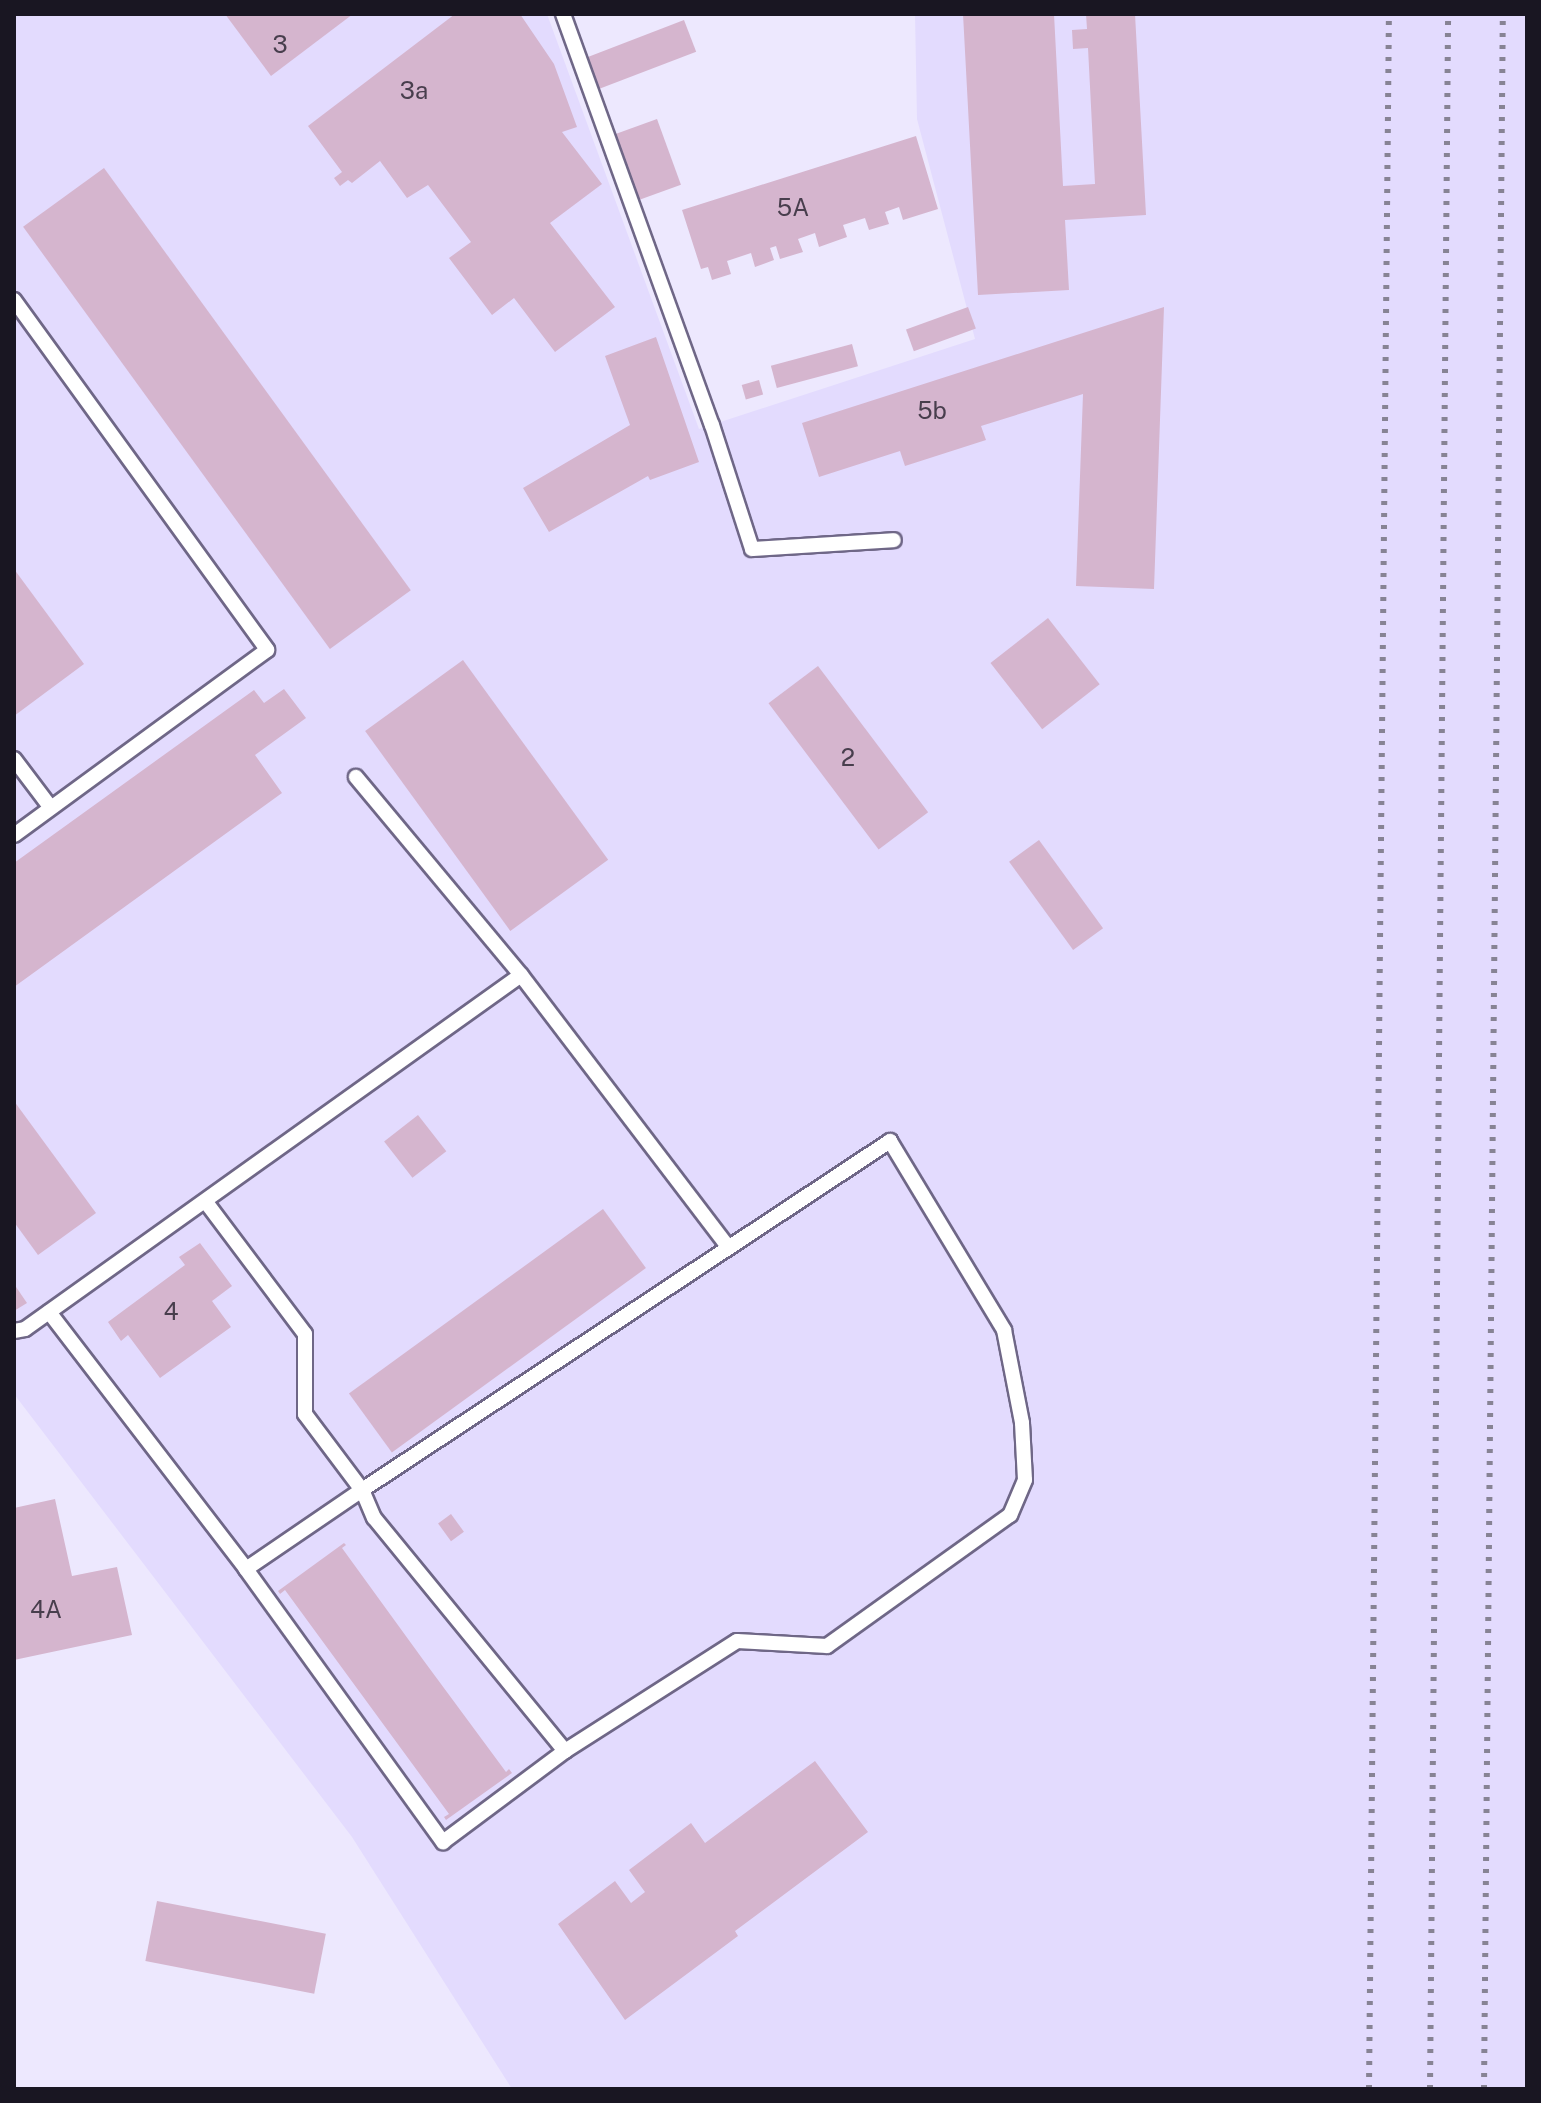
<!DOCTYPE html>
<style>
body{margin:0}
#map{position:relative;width:1541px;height:2103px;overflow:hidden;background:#ede8fe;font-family:"Public Sans",sans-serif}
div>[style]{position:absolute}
.built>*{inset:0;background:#e3dbfe}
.building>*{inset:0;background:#d5b5ce;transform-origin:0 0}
.roads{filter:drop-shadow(2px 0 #6f6787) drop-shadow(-2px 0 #6f6787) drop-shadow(0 2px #6f6787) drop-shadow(0 -2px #6f6787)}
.lane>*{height:14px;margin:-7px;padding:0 7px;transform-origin:7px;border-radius:7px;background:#fff}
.rail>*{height:6px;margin-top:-3px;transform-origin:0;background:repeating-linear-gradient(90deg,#878394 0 4px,transparent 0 12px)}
span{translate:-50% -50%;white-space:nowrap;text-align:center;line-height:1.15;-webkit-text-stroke:6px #ede8fe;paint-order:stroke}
.number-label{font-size:24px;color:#483e4d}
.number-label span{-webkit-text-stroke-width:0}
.frame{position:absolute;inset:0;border:16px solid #191622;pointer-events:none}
</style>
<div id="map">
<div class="built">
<i style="clip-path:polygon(14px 14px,547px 14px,699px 429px,975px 339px,917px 119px,915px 14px,1527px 14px,1527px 2089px,512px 2089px,352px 1837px,14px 1394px)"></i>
</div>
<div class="building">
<i style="clip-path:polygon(225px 14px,353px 14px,271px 76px)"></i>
<i style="clip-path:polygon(455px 14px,520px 14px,554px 64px,577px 127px,562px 132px,602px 184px,550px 223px,615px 307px,555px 352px,514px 298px,492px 315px,449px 258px,471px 242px,428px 185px,407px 198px,380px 161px,352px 183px,348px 180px,340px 186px,334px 178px,342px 172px,308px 126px)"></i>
<i style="clip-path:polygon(963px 14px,1054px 14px,1063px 186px,1095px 184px,1088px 48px,1073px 49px,1072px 30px,1087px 29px,1086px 14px,1135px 14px,1146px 215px,1065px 220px,1069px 290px,978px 295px)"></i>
<i style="left:684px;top:20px;width:34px;height:105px;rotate:69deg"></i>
<i style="left:657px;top:119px;width:70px;height:47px;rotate:70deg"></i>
<i style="clip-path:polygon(916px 136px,938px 209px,903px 220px,899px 207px,885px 212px,889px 224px,869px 230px,865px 218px,843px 225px,847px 237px,819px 247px,815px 233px,798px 239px,803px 252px,780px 259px,776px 246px,770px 248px,774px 260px,755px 267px,751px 253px,727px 261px,731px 274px,712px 280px,708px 267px,701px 269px,682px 210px)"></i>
<i style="left:104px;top:168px;width:522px;height:100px;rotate:54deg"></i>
<i style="left:968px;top:307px;width:23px;height:66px;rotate:70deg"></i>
<i style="clip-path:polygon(1164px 307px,1154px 589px,1076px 586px,1083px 394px,981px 426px,986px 440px,905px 466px,900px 451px,819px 477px,802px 423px)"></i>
<i style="clip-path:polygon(656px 337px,699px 462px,650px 480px,648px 476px,549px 532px,523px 488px,630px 425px,605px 356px)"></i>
<i style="left:852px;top:344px;width:23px;height:84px;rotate:75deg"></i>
<i style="left:759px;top:380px;width:15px;height:18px;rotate:74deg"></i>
<i style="clip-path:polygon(14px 569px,84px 664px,14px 716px)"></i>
<i style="left:1048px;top:618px;width:84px;height:73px;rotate:52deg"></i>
<i style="left:463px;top:660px;width:247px;height:121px;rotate:54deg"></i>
<i style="left:818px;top:666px;width:183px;height:62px;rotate:53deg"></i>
<i style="clip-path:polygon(284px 689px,306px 718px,255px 755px,282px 793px,14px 987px,14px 863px,254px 690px,264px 703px)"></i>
<i style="left:1039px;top:840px;width:109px;height:37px;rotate:54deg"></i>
<i style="clip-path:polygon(14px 1101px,96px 1213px,38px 1255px,14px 1222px)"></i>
<i style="left:418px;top:1115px;width:46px;height:43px;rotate:52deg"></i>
<i style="left:603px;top:1209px;width:73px;height:314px;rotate:54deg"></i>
<i style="clip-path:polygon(200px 1243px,232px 1286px,212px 1301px,231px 1327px,160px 1378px,128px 1335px,121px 1341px,108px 1322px,185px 1265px,179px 1257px)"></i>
<i style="clip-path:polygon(14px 1284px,27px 1303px,14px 1311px)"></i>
<i style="clip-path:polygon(55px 1499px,72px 1576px,117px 1567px,132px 1635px,14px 1660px,14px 1508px)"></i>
<i style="left:451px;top:1514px;width:22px;height:16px;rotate:54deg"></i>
<i style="clip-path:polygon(344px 1543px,346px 1545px,342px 1548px,424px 1661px,506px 1772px,509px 1769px,512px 1773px,446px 1820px,444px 1817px,449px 1814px,285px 1590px,280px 1594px,278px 1591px)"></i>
<i style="clip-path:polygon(815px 1761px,868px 1832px,735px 1931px,738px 1936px,625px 2020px,558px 1924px,615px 1881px,631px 1903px,645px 1892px,629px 1870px,691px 1823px,705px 1843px)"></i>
<i style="left:157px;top:1901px;width:172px;height:61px;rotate:11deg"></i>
</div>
<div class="roads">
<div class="lane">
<i style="left:563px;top:14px;width:437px;rotate:70.1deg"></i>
<i style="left:712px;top:425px;width:130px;rotate:72.1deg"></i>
<i style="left:752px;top:549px;width:142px;rotate:-3.6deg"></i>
<i style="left:14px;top:300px;width:432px;rotate:54.1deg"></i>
<i style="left:267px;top:650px;width:313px;rotate:143.8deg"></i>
<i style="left:14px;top:759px;width:61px;rotate:52.9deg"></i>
<i style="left:521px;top:975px;width:342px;rotate:52.7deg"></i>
<i style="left:890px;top:1141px;width:221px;rotate:58.9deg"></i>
<i style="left:1004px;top:1330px;width:95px;rotate:79deg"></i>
<i style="left:1022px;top:1423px;width:57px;rotate:87deg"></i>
<i style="left:1025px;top:1480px;width:38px;rotate:113deg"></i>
<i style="left:1010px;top:1515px;width:225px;rotate:144.4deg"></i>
<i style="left:827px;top:1646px;width:90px;rotate:-176.8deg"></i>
<i style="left:737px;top:1641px;width:204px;rotate:147.4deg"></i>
<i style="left:565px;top:1751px;width:301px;rotate:-129.3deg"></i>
<i style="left:374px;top:1518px;width:30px;rotate:-113deg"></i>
<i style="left:362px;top:1490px;width:633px;rotate:-33.46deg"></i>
<i style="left:49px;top:1312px;width:324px;rotate:52.5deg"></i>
<i style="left:246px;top:1569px;width:140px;rotate:-34.3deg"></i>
<i style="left:362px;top:1490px;width:95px;rotate:-126.9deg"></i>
<i style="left:305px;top:1414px;width:80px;rotate:-90deg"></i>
<i style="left:305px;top:1334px;width:166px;rotate:-126.9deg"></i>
<i style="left:14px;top:1331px;width:11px;rotate:-10deg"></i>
<i style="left:25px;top:1329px;width:609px;rotate:-35.52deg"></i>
<i style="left:521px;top:975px;width:258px;rotate:-129.8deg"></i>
<i style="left:246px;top:1569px;width:337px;rotate:54.2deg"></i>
<i style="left:443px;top:1842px;width:152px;rotate:-36.7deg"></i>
</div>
</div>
<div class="rail">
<i style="left:1369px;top:2089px;width:2075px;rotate:-89.45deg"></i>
<i style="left:1430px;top:2089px;width:2075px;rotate:-89.5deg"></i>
<i style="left:1484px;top:2089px;width:2075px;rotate:-89.48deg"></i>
</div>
<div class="number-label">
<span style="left:280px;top:45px">3</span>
<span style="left:414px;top:91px">3a</span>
<span style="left:793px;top:208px">5A</span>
<span style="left:932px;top:411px">5b</span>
<span style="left:848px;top:758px">2</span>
<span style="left:171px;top:1312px">4</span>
<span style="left:46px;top:1610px">4A</span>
</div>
<div class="frame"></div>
</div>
